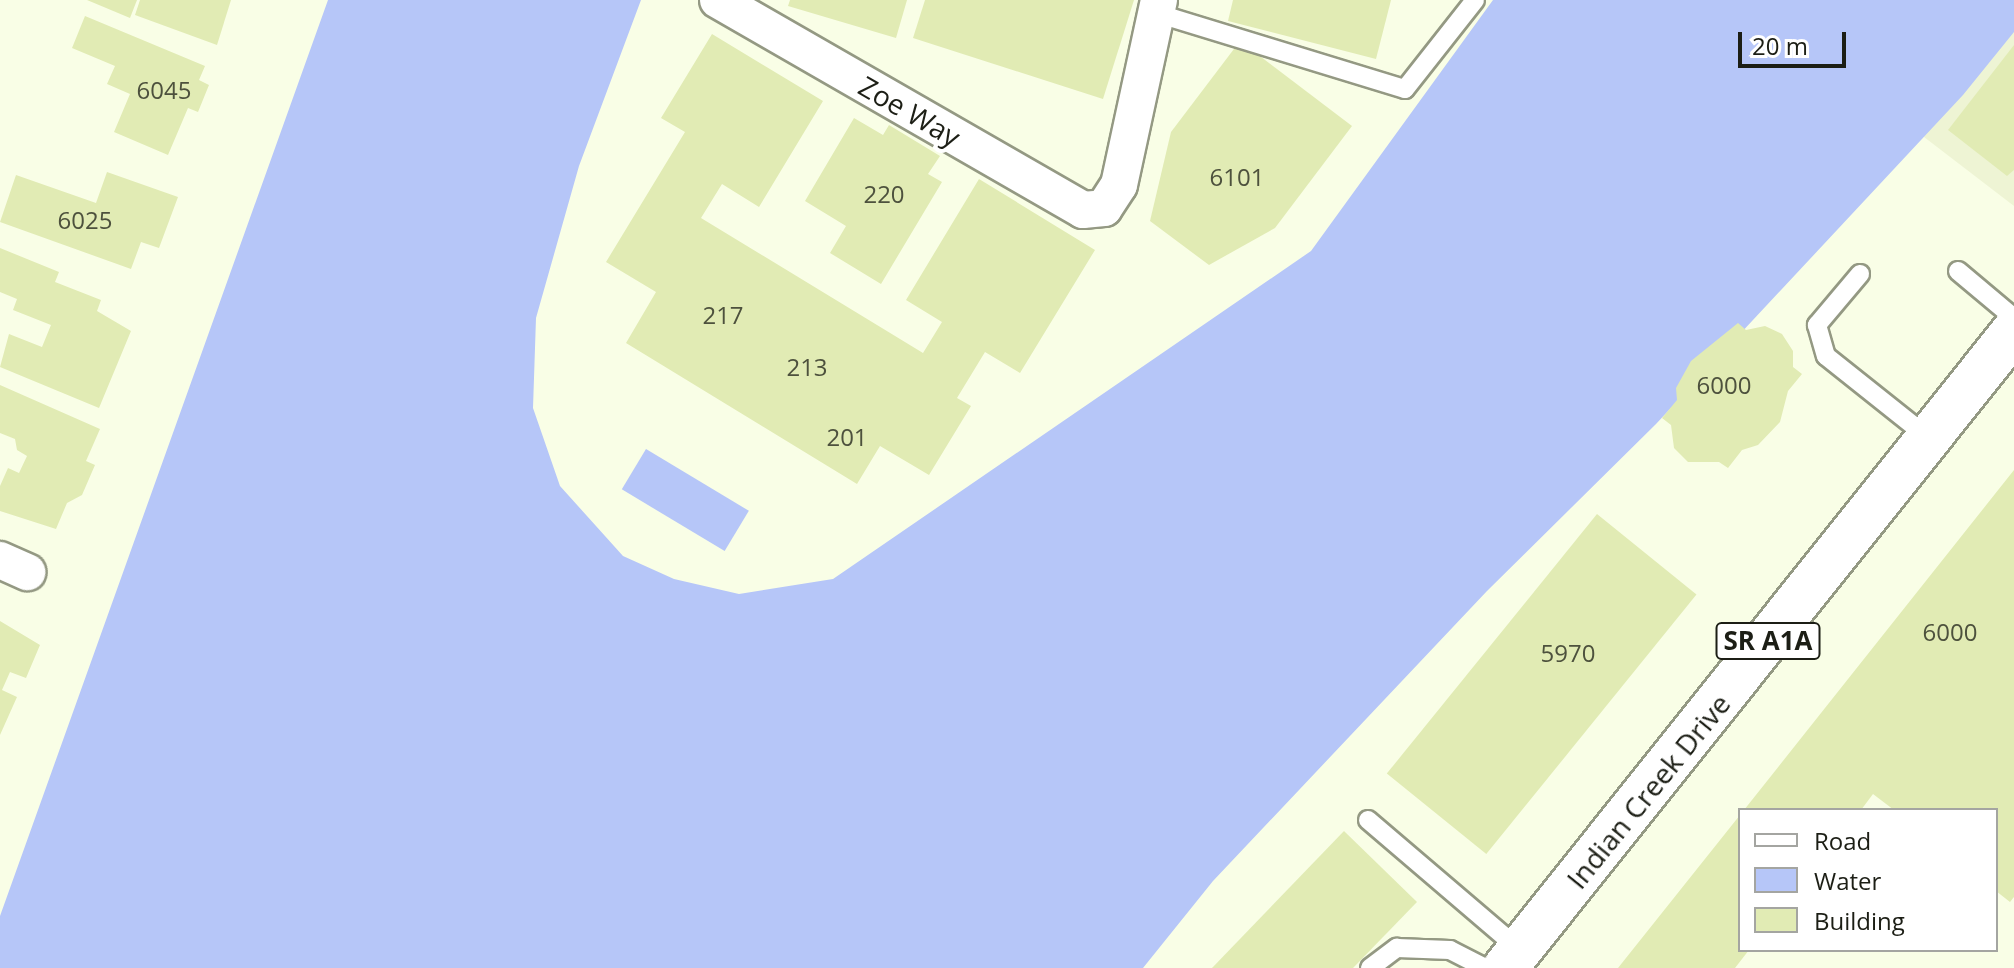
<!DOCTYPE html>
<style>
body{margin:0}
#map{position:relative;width:2014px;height:968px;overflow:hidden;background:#f9fee6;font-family:"Open Sans",sans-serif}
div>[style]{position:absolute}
.built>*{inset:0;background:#eef4d4}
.water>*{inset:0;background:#b6c6f8;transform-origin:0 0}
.building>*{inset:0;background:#e1ebb4;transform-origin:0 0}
.roads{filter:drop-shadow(2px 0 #949983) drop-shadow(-2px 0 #949983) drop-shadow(0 2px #949983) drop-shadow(0 -2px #949983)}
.service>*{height:18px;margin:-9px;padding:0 9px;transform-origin:9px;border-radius:9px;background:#fff}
.minor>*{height:36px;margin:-18px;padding:0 18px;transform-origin:18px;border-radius:18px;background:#fff}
.primary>*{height:44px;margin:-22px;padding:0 22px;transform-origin:22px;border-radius:22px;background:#fff}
span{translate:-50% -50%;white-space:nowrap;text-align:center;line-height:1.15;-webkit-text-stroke:8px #fff;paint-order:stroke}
.number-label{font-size:24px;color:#4d513d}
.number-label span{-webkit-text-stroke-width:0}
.shield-label span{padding:2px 6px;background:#fff;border:2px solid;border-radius:6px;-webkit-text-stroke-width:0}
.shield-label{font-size:26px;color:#1c1e15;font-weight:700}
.street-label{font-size:28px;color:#1c1e15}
.legend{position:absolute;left:1738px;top:808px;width:260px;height:144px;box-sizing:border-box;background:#fff;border:2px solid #a4a5a1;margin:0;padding:10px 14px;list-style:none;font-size:24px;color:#1c1e15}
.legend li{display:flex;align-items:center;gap:16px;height:40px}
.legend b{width:40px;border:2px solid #a4a5a1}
.scale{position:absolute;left:1738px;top:32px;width:108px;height:36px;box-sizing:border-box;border:4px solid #1c1e15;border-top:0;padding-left:10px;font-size:24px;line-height:28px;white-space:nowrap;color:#1c1e15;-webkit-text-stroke:6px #fff;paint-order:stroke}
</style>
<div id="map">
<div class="built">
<i style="clip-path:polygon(2014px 0,2014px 206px,1911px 127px)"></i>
</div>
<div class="water">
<i style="clip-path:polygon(328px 0,641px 0,579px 166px,536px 318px,533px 408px,560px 486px,623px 556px,674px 579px,739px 594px,833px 579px,1311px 251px,1493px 0,2014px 0,2014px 32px,1963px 95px,1656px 424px,1487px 591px,1213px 881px,1143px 968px,0 968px,0 916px)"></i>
<i style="left:646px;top:449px;width:120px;height:47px;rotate:31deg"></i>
</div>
<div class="building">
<i style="clip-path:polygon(87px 0,137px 0,130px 18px)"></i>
<i style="clip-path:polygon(140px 0,231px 0,217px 45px,135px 15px)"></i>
<i style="clip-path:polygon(790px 0,907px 0,896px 38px,788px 6px)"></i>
<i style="clip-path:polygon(925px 0,1134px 0,1103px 99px,913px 38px)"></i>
<i style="clip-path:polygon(1233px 0,1391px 0,1376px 59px,1228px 21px)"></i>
<i style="clip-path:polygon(85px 16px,205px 66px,199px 80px,209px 85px,198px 112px,188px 108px,168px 155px,114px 132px,130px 94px,107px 84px,115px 66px,72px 48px)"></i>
<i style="clip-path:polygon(712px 34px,823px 101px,759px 207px,722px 184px,701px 218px,923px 353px,942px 322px,906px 300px,979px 179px,1095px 250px,1020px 373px,985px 352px,957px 398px,971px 406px,929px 475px,880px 446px,857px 484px,626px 343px,656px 292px,606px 262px,685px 132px,661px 118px)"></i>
<i style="clip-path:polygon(1240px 41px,1352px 126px,1275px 228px,1209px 265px,1150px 221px,1171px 132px)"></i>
<i style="clip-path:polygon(2014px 45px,2014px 170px,2007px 176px,1948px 130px)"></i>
<i style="clip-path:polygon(854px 118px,883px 135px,889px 125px,940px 156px,928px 174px,942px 182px,881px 284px,830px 253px,846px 226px,805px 201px)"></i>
<i style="clip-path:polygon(107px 172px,178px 197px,159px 248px,141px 242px,131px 269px,0 222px,16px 175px,96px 203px)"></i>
<i style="clip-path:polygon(0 248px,59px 272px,55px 282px,101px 300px,97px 311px,131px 331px,99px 408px,0 367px,9px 334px,42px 347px,51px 325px,13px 310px,17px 299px,0 292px)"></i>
<i style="clip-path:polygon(1738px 323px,1746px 330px,1765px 326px,1782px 334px,1793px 351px,1793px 367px,1802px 374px,1788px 391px,1780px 422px,1758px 445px,1742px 450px,1728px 468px,1719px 462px,1688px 462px,1674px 448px,1671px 425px,1662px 418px,1677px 400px,1676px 388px,1691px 361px)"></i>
<i style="clip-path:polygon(0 385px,100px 429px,86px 461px,95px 465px,82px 495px,67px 503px,56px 529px,0 511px,0 486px,8px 468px,19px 473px,27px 456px,17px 450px,15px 439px,0 433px)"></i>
<i style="clip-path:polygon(2014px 470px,2014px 897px,2010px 902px,1996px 891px,1996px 810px,1894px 810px,1873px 794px,1861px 810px,1744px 810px)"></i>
<i style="left:1597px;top:514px;width:128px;height:334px;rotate:39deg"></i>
<i style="clip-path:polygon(0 621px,40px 645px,26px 678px,10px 672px,2px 690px,17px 697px,0 735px)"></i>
<i style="clip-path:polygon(1740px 815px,1740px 950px,1749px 950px,1735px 968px,1618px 968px)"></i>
<i style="clip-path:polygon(1344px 831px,1417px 902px,1353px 968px,1212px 968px)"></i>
</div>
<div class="roads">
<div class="service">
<i style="left:1156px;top:13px;width:260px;rotate:17deg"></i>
<i style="left:1405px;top:89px;width:113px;rotate:-51.8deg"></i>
<i style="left:1958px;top:271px;width:73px;rotate:40deg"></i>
<i style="left:1860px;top:274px;width:67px;rotate:130.1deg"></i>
<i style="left:1817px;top:325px;width:32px;rotate:74deg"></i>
<i style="left:1826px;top:356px;width:132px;rotate:38.5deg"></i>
<i style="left:1368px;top:820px;width:200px;rotate:40.5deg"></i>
<i style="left:1370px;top:968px;width:34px;rotate:-37deg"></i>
<i style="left:1397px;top:948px;width:53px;rotate:2.2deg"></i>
<i style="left:1450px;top:950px;width:39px;rotate:27deg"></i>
</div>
<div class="minor">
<i style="left:718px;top:0;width:421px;rotate:29.9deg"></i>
<i style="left:1083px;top:210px;width:21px;rotate:-5deg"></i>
<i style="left:1104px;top:208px;width:27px;rotate:-57deg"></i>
<i style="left:1119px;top:185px;width:189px;rotate:-77.8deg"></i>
<i style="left:0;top:560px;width:30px;rotate:24deg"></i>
</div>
<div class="primary">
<i style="left:1505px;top:968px;width:815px;rotate:-51.37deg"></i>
</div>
</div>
<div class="number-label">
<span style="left:164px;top:90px">6045</span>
<span style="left:1237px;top:177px">6101</span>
<span style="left:884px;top:194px">220</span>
<span style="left:85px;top:220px">6025</span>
<span style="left:723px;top:315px">217</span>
<span style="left:807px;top:367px">213</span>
<span style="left:1724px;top:385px">6000</span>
<span style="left:847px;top:437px">201</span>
<span style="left:1950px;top:632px">6000</span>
<span style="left:1568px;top:653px">5970</span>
</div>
<div class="shield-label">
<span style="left:1768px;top:641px">SR A1A</span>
</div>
<div class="street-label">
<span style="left:910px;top:111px;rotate:30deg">Zoe Way</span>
<span style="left:1648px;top:791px;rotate:-51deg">Indian Creek Drive</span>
</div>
<ul class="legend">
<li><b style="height:10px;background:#fff"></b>Road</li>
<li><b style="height:22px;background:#b6c6f8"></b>Water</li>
<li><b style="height:22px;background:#e1ebb4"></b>Building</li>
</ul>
<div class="scale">20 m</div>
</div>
